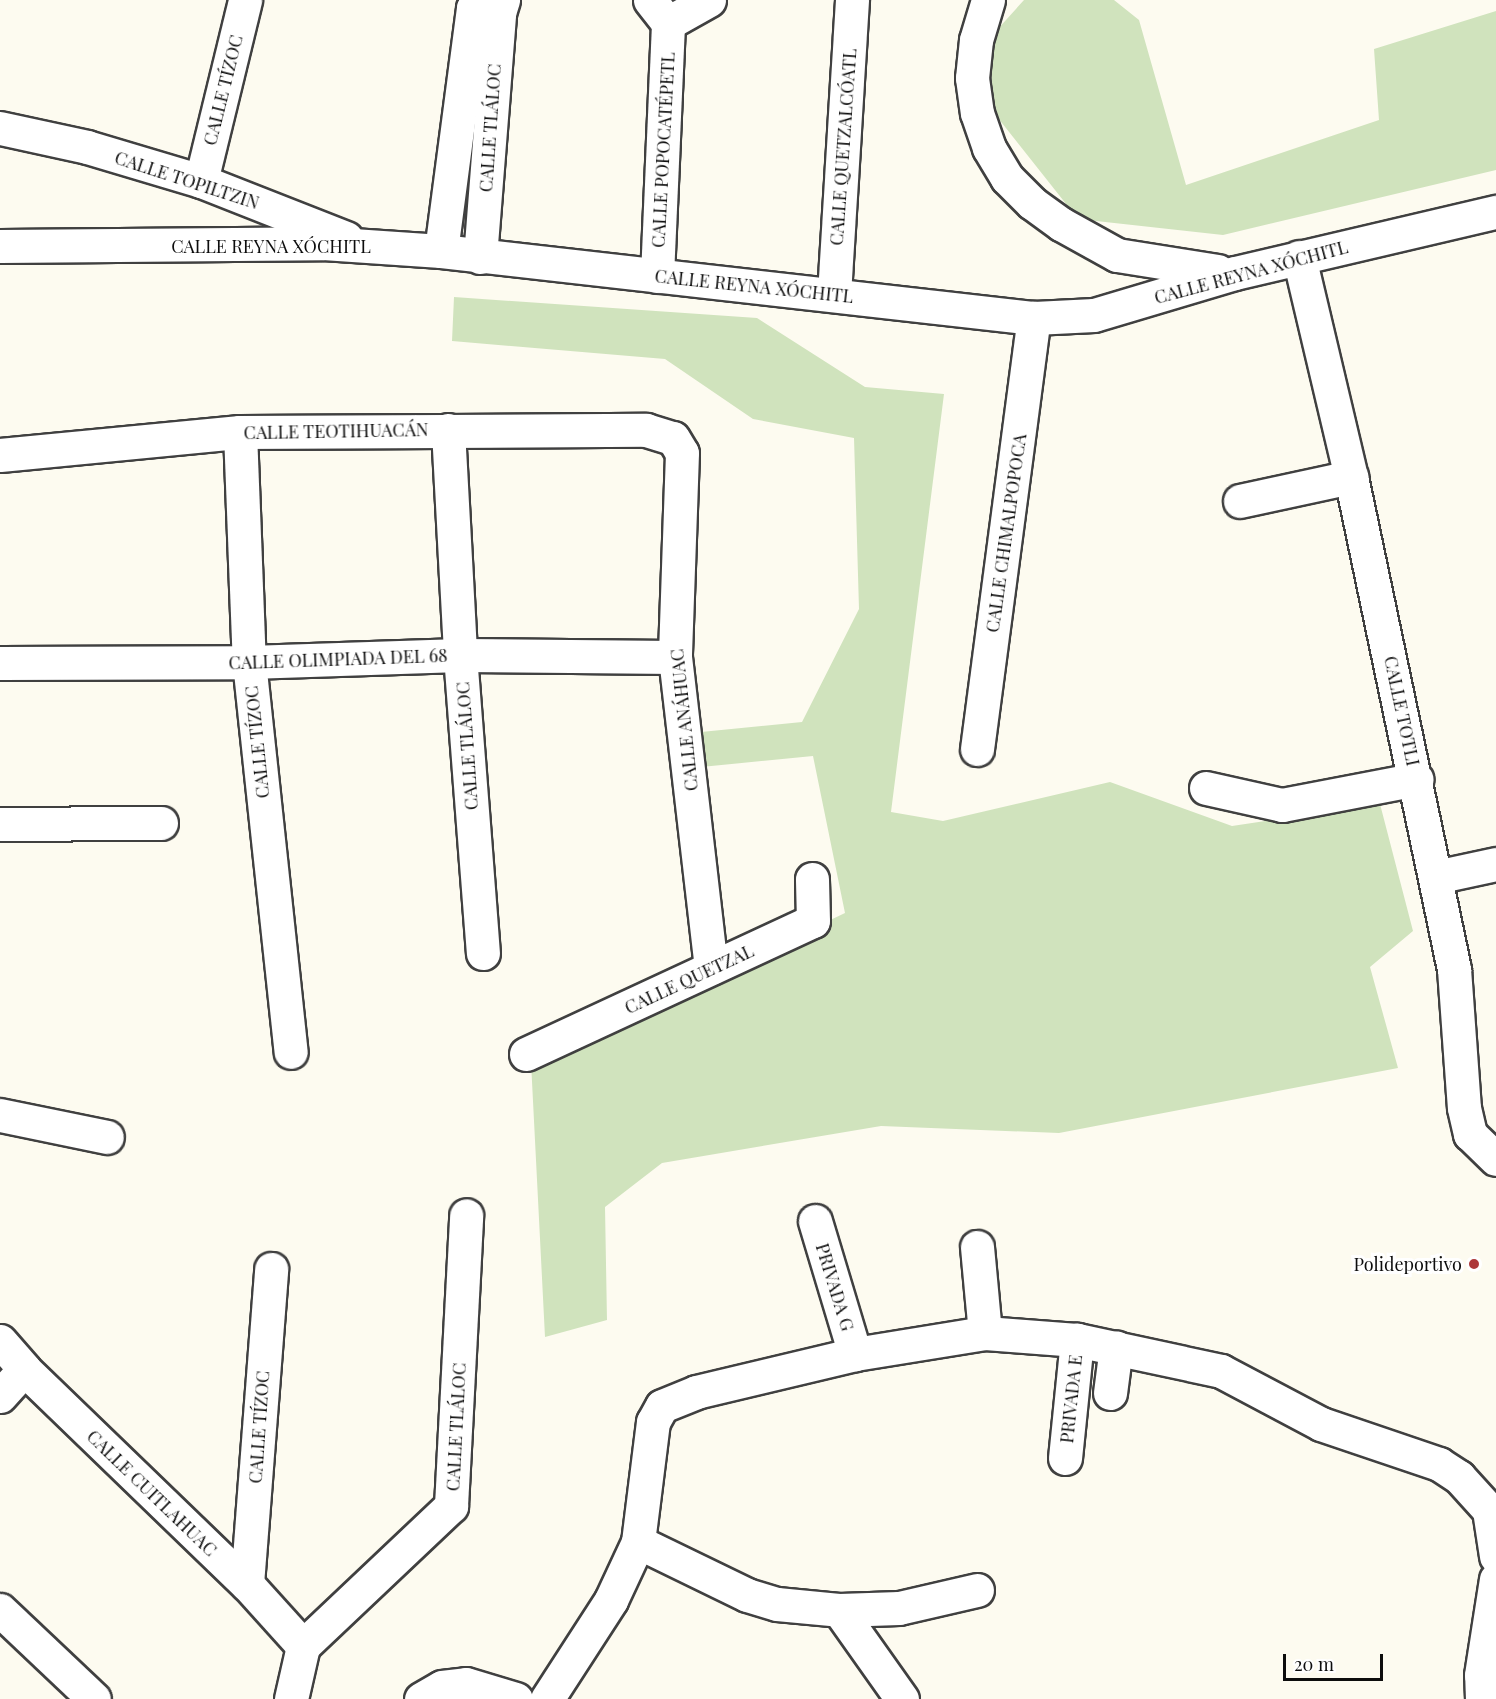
<!DOCTYPE html>
<meta charset="utf-8">
<style>
body{margin:0}
#map{position:relative;width:1496px;height:1699px;overflow:hidden;background:#fdfbf0;font-family:"Playfair Display",serif}
div>[style]{position:absolute}
.green>*{inset:0;background:#d0e3bd}
.roads{filter:drop-shadow(2px 0 #404040) drop-shadow(-2px 0 #404040) drop-shadow(0 2px #404040) drop-shadow(0 -2px #404040)}
.minor>*{height:33px;margin:-16.5px;padding:0 16.5px;transform-origin:16.5px;border-radius:16.5px;background:#fff}
.dots>*{width:16px;height:16px;translate:-50% -50%;box-sizing:border-box;border:3px solid #fff;border-radius:50%}
span{translate:-50% -50%;white-space:nowrap;text-align:center;line-height:1.15;-webkit-text-stroke:6px #fff;paint-order:stroke}
.street-label{font-size:18px;color:#0d0d0d}
.poi-label{font-size:18px;color:#0d0d0d}
.right{translate:-100% -50%;text-align:right}
.scale{position:absolute;left:1283px;top:1654px;width:100px;height:27px;box-sizing:border-box;border:3px solid #0d0d0d;border-top:0;padding-left:8px;font-size:18px;line-height:21px;white-space:nowrap;color:#0d0d0d;-webkit-text-stroke:4px #fff;paint-order:stroke}
</style>
<div id="map">
<div class="green">
<i style="clip-path:polygon(1024px 0,1114px 0,1139px 20px,1186px 185px,1379px 120px,1374px 49px,1496px 11px,1496px 170px,1223px 235px,1078px 219px,994px 113px,987px 70px,996px 31px)"></i>
<i style="clip-path:polygon(454px 297px,757px 318px,865px 387px,944px 394px,891px 812px,943px 821px,1110px 782px,1232px 826px,1380px 804px,1413px 931px,1370px 967px,1398px 1068px,1059px 1133px,881px 1126px,662px 1163px,605px 1207px,607px 1320px,545px 1337px,531px 1062px,845px 913px,813px 756px,701px 767px,701px 732px,802px 722px,859px 609px,854px 438px,753px 419px,665px 359px,452px 341px)"></i>
</div>
<div class="roads">
<div class="minor">
<i style="left:650px;top:0;width:29px;rotate:52deg"></i>
<i style="left:988px;top:0;width:42px;rotate:106.7deg"></i>
<i style="left:976px;top:40px;width:38px;rotate:96deg"></i>
<i style="left:972px;top:78px;width:35px;rotate:82deg"></i>
<i style="left:977px;top:113px;width:37px;rotate:71deg"></i>
<i style="left:989px;top:148px;width:35px;rotate:59deg"></i>
<i style="left:1007px;top:178px;width:35px;rotate:45deg"></i>
<i style="left:1032px;top:203px;width:36px;rotate:36deg"></i>
<i style="left:1061px;top:224px;width:64px;rotate:29deg"></i>
<i style="left:1117px;top:255px;width:102px;rotate:9deg"></i>
<i style="left:668px;top:23px;width:47px;rotate:-29.3deg"></i>
<i style="left:0;top:128px;width:89px;rotate:12.3deg"></i>
<i style="left:87px;top:147px;width:119px;rotate:16.6deg"></i>
<i style="left:201px;top:181px;width:156px;rotate:21.5deg"></i>
<i style="left:201px;top:181px;width:186px;rotate:-76.3deg"></i>
<i style="left:0;top:246px;width:323px;rotate:-0.5deg"></i>
<i style="left:323px;top:243px;width:118px;rotate:3.9deg"></i>
<i style="left:441px;top:251px;width:597px;rotate:6.45deg"></i>
<i style="left:1034px;top:318px;width:60px;rotate:-2.9deg"></i>
<i style="left:1094px;top:315px;width:147px;rotate:-16.6deg"></i>
<i style="left:1235px;top:273px;width:268px;rotate:-13.2deg"></i>
<i style="left:441px;top:251px;width:245px;rotate:-82.5deg"></i>
<i style="left:473px;top:8px;width:11px;rotate:-49deg"></i>
<i style="left:480px;top:257px;width:245px;rotate:-85.5deg"></i>
<i style="left:499px;top:13px;width:14px;rotate:-73deg"></i>
<i style="left:1299px;top:257px;width:226px;rotate:76.7deg"></i>
<i style="left:1351px;top:477px;width:503px;rotate:78.18deg"></i>
<i style="left:1454px;top:969px;width:139px;rotate:85.9deg"></i>
<i style="left:1464px;top:1108px;width:27px;rotate:77deg"></i>
<i style="left:1470px;top:1134px;width:36px;rotate:44deg"></i>
<i style="left:657px;top:276px;width:253px;rotate:-87.5deg"></i>
<i style="left:834px;top:294px;width:295px;rotate:-86.5deg"></i>
<i style="left:448px;top:430px;width:225px;rotate:86.9deg"></i>
<i style="left:460px;top:655px;width:299px;rotate:85.6deg"></i>
<i style="left:240px;top:432px;width:230px;rotate:87.8deg"></i>
<i style="left:249px;top:662px;width:392px;rotate:83.9deg"></i>
<i style="left:0;top:455px;width:241px;rotate:-5.5deg"></i>
<i style="left:240px;top:432px;width:406px;rotate:-0.3deg"></i>
<i style="left:646px;top:430px;width:28px;rotate:17deg"></i>
<i style="left:673px;top:438px;width:17px;rotate:59deg"></i>
<i style="left:682px;top:453px;width:204px;rotate:92deg"></i>
<i style="left:675px;top:657px;width:313px;rotate:83.4deg"></i>
<i style="left:1240px;top:501px;width:114px;rotate:-12.2deg"></i>
<i style="left:0;top:663px;width:249px;rotate:-0.2deg"></i>
<i style="left:249px;top:662px;width:211px;rotate:-1.9deg"></i>
<i style="left:460px;top:655px;width:215px;rotate:0.5deg"></i>
<i style="left:977px;top:749px;width:435px;rotate:-82.5deg"></i>
<i style="left:1206px;top:788px;width:78px;rotate:12.6deg"></i>
<i style="left:1282px;top:805px;width:137px;rotate:-10.9deg"></i>
<i style="left:0;top:824px;width:161px;rotate:-0.4deg"></i>
<i style="left:1436px;top:877px;width:61px;rotate:-12.2deg"></i>
<i style="left:526px;top:1054px;width:316px;rotate:-24.9deg"></i>
<i style="left:813px;top:921px;width:42px;rotate:-91.4deg"></i>
<i style="left:0;top:1115px;width:109px;rotate:11.6deg"></i>
<i style="left:815px;top:1221px;width:139px;rotate:73.3deg"></i>
<i style="left:977px;top:1247px;width:86px;rotate:84.7deg"></i>
<i style="left:0;top:1341px;width:37px;rotate:49deg"></i>
<i style="left:24px;top:1369px;width:310px;rotate:44deg"></i>
<i style="left:247px;top:1584px;width:84px;rotate:47.9deg"></i>
<i style="left:1110px;top:1393px;width:46px;rotate:-82.6deg"></i>
<i style="left:0;top:1396px;width:36px;rotate:-48deg"></i>
<i style="left:1065px;top:1458px;width:119px;rotate:-84.2deg"></i>
<i style="left:638px;top:1542px;width:121px;rotate:25.9deg"></i>
<i style="left:747px;top:1595px;width:31px;rotate:17deg"></i>
<i style="left:777px;top:1604px;width:62px;rotate:5.5deg"></i>
<i style="left:839px;top:1610px;width:109px;rotate:54.7deg"></i>
<i style="left:247px;top:1584px;width:316px;rotate:-85.6deg"></i>
<i style="left:0;top:1610px;width:129px;rotate:43.4deg"></i>
<i style="left:839px;top:1610px;width:60px;rotate:-1.9deg"></i>
<i style="left:899px;top:1608px;width:80px;rotate:-13deg"></i>
<i style="left:303px;top:1646px;width:204px;rotate:-43.4deg"></i>
<i style="left:451px;top:1506px;width:291px;rotate:-87deg"></i>
<i style="left:291px;top:1699px;width:54px;rotate:-77.2deg"></i>
<i style="left:421px;top:1699px;width:24px;rotate:-30deg"></i>
<i style="left:442px;top:1687px;width:24px;rotate:-7deg"></i>
<i style="left:466px;top:1684px;width:52px;rotate:16.7deg"></i>
<i style="left:547px;top:1699px;width:118px;rotate:-57.1deg"></i>
<i style="left:611px;top:1600px;width:64px;rotate:-65deg"></i>
<i style="left:638px;top:1542px;width:121px;rotate:-82.9deg"></i>
<i style="left:653px;top:1422px;width:18px;rotate:-61deg"></i>
<i style="left:662px;top:1406px;width:37px;rotate:-22deg"></i>
<i style="left:696px;top:1392px;width:163px;rotate:-13.4deg"></i>
<i style="left:855px;top:1354px;width:132px;rotate:-9.2deg"></i>
<i style="left:985px;top:1333px;width:92px;rotate:4.4deg"></i>
<i style="left:1077px;top:1340px;width:147px;rotate:12.1deg"></i>
<i style="left:1221px;top:1371px;width:113px;rotate:27.9deg"></i>
<i style="left:1321px;top:1424px;width:125px;rotate:18.7deg"></i>
<i style="left:1439px;top:1464px;width:24px;rotate:33deg"></i>
<i style="left:1459px;top:1477px;width:45px;rotate:47.7deg"></i>
<i style="left:1489px;top:1510px;width:47px;rotate:81.3deg"></i>
<i style="left:1482px;top:1699px;width:24px;rotate:-92deg"></i>
<i style="left:1481px;top:1675px;width:97px;rotate:-81.1deg"></i>
</div>
</div>
<div class="dots">
<i style="left:1474px;top:1264px;background:#ac3739"></i>
</div>
<div class="street-label">
<span style="left:223px;top:90px;rotate:-76deg">CALLE TÍZOC</span>
<span style="left:490px;top:128px;rotate:-86deg">CALLE TLÁLOC</span>
<span style="left:843px;top:147px;rotate:-86deg">CALLE QUETZALCÓATL</span>
<span style="left:663px;top:150px;rotate:-87deg">CALLE POPOCATÉPETL</span>
<span style="left:187px;top:180px;rotate:18deg">CALLE TOPILTZIN</span>
<span style="left:271px;top:246px">CALLE REYNA XÓCHITL</span>
<span style="left:1251px;top:272px;rotate:-15deg">CALLE REYNA XÓCHITL</span>
<span style="left:754px;top:286px;rotate:6deg">CALLE REYNA XÓCHITL</span>
<span style="left:336px;top:431px;rotate:-1deg">CALLE TEOTIHUACÁN</span>
<span style="left:1006px;top:533px;rotate:-82deg">CALLE CHIMALPOPOCA</span>
<span style="left:338px;top:659px;rotate:-2deg">CALLE OLIMPIADA DEL 68</span>
<span style="left:1402px;top:711px;rotate:78deg">CALLE TOTLI</span>
<span style="left:684px;top:720px;rotate:-96deg">CALLE ANÁHUAC</span>
<span style="left:257px;top:742px;rotate:-96deg">CALLE TÍZOC</span>
<span style="left:467px;top:746px;rotate:-94deg">CALLE TLÁLOC</span>
<span style="left:689px;top:979px;rotate:-25deg">CALLE QUETZAL</span>
<span style="left:835px;top:1287px;rotate:73deg">PRIVADA G</span>
<span style="left:1071px;top:1399px;rotate:-84deg">PRIVADA E</span>
<span style="left:259px;top:1427px;rotate:-86deg">CALLE TÍZOC</span>
<span style="left:456px;top:1427px;rotate:-87deg">CALLE TLÁLOC</span>
<span style="left:152px;top:1493px;rotate:44deg">CALLE CUITLAHUAC</span>
</div>
<div class="poi-label">
<span class="right" style="left:1462px;top:1264px">Polideportivo</span>
</div>
<div class="scale">20 m</div>
</div>
